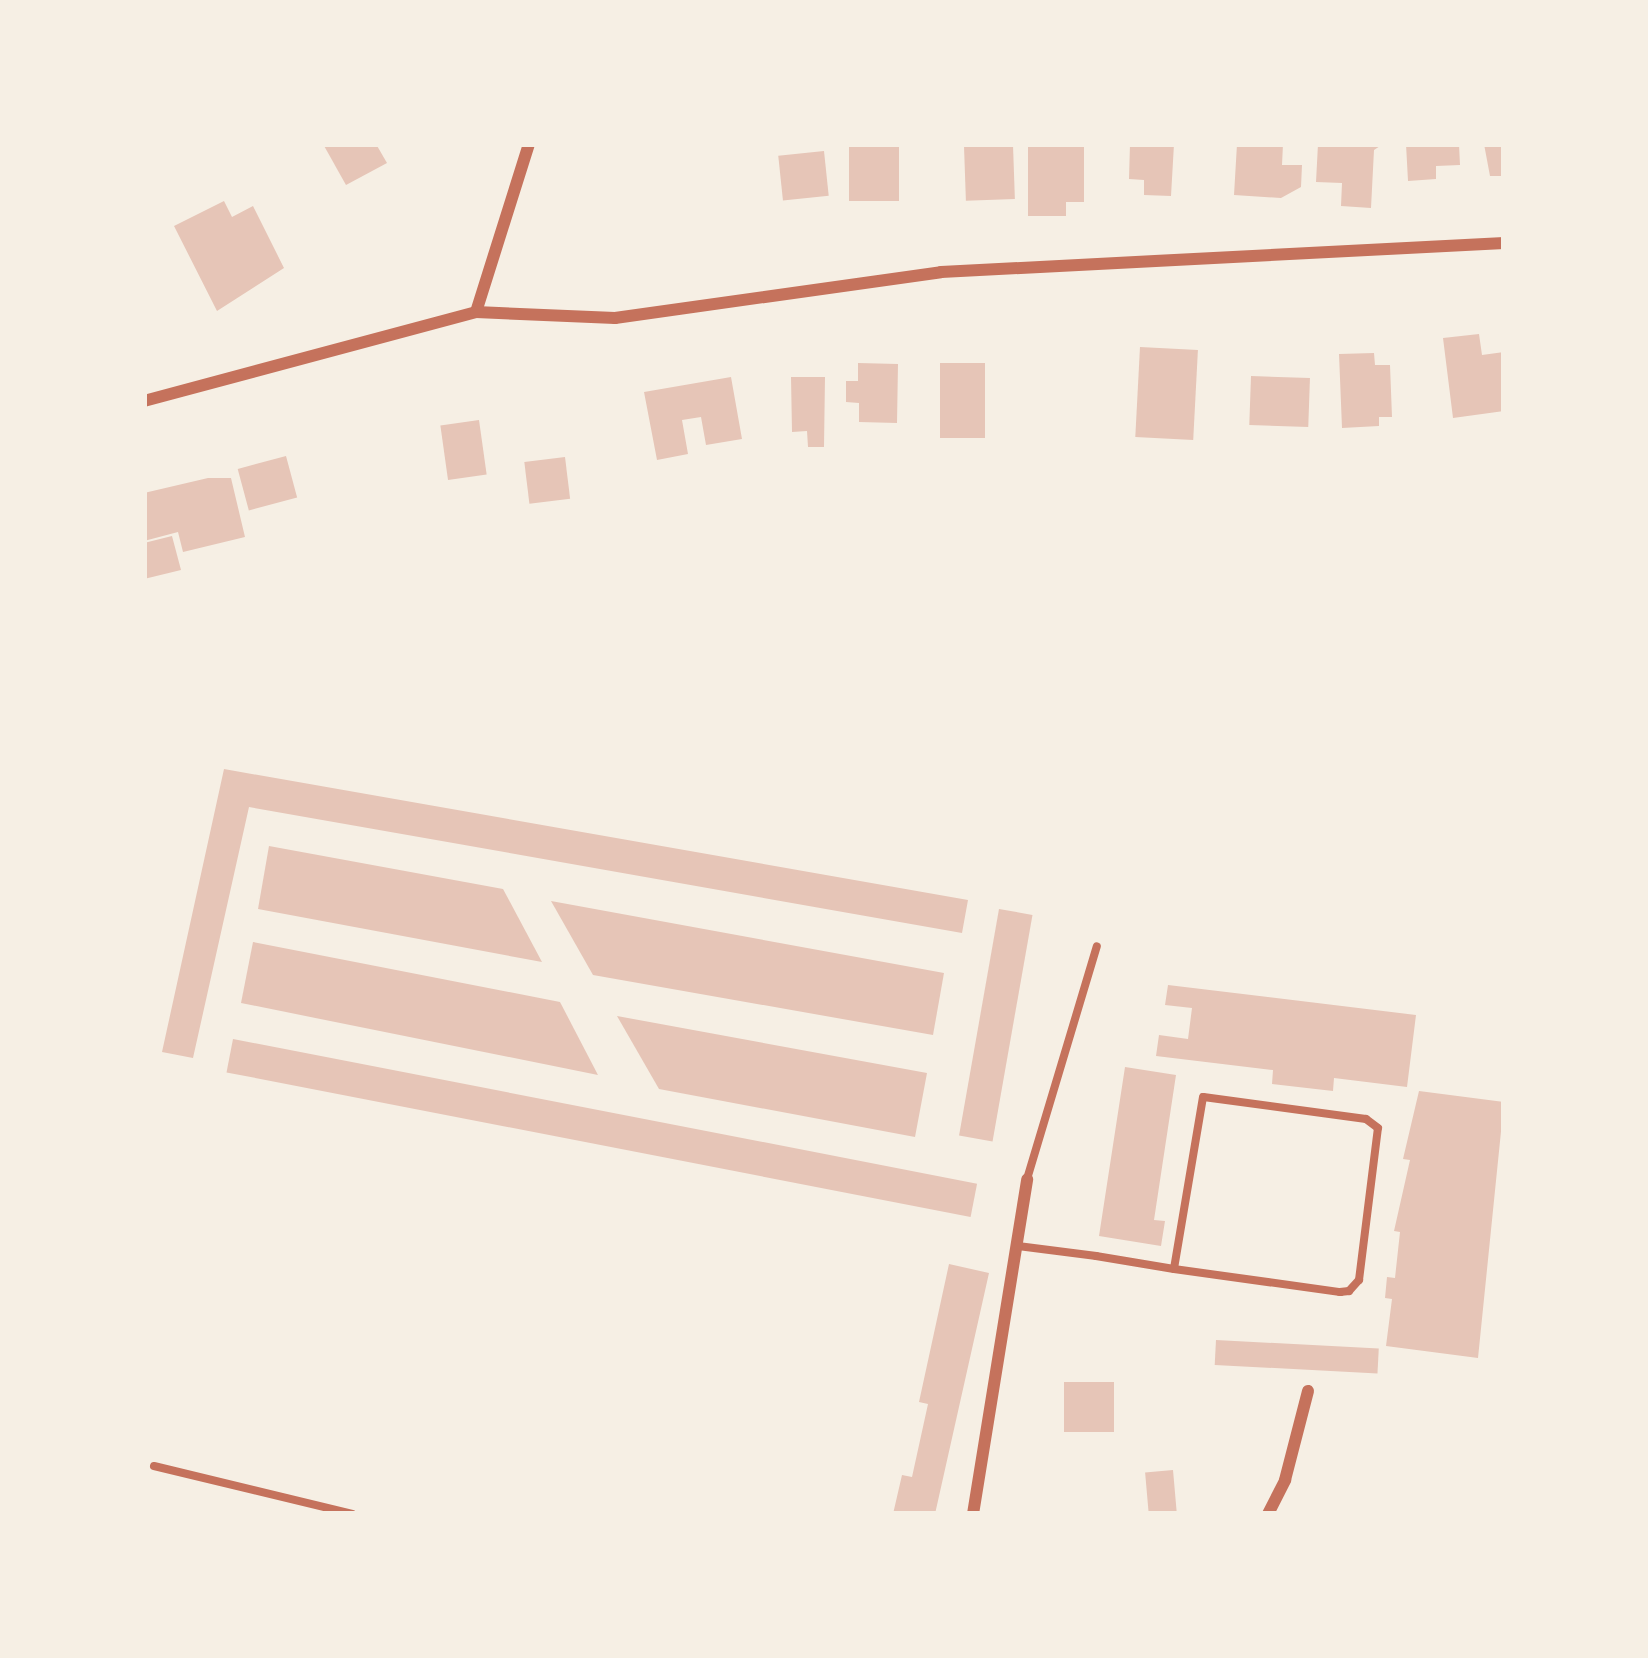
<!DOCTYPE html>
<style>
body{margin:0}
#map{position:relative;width:1648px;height:1658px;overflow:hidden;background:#f6efe4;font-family:"Fira Sans Condensed",sans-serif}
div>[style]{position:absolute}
.building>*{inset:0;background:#e6c5b7;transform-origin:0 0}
.service>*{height:8px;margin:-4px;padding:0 4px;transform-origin:4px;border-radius:4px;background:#c5725c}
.minor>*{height:12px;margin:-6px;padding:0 6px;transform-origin:6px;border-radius:6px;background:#c5725c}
span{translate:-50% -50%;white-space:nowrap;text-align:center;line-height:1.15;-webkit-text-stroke:12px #f6efe4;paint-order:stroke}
.frame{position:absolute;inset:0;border:147px solid #f6efe4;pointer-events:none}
</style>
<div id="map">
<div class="building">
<i style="clip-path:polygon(323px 144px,376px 144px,387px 163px,346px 185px)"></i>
<i style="left:849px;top:144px;width:50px;height:57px"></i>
<i style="clip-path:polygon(1028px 144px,1084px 144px,1084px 202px,1066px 202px,1066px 216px,1028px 216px)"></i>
<i style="clip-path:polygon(1130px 144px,1174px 144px,1171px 196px,1144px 195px,1144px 180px,1129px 179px)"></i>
<i style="clip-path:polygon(1237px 144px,1283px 144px,1282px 165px,1302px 165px,1301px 187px,1281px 198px,1234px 195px)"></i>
<i style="clip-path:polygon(1318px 144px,1383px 144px,1374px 150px,1371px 208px,1341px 206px,1342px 183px,1316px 182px)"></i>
<i style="clip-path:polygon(1406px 144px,1459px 144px,1460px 165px,1436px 166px,1436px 179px,1408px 181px)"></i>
<i style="clip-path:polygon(1484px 144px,1504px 144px,1504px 176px,1490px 176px)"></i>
<i style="left:1013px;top:145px;width:54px;height:49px;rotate:88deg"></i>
<i style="left:824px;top:151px;width:45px;height:46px;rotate:84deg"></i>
<i style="clip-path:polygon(224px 201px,232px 217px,253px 206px,284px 268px,217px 311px,174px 226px)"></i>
<i style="clip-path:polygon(1479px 334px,1482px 355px,1504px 352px,1504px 411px,1453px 418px,1443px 338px)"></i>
<i style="left:1140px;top:347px;width:58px;height:90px;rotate:3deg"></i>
<i style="clip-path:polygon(1374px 353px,1375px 365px,1390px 365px,1392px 417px,1379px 417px,1379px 426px,1342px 428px,1339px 354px)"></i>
<i style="clip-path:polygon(858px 363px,898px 364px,897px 423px,859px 422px,859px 403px,846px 402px,846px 381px,858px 381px)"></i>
<i style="left:940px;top:363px;width:45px;height:75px"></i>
<i style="left:1251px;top:376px;width:59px;height:49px;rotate:2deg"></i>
<i style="clip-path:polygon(731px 377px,742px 439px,706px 445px,701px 417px,682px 420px,688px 454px,657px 460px,644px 392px)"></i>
<i style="clip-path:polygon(791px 377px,825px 377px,824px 447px,808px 447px,807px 431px,792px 432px)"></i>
<i style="left:479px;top:420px;width:55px;height:39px;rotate:82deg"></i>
<i style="left:286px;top:456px;width:43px;height:50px;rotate:75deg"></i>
<i style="left:565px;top:457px;width:42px;height:41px;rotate:83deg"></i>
<i style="clip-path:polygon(208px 478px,231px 478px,245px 537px,183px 552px,178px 532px,144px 541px,144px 493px)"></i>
<i style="clip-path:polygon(172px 536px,181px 570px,144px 579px,144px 543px)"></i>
<i style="clip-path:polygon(224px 769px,968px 900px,962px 933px,249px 807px,193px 1058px,162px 1052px)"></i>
<i style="clip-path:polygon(269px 846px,503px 889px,542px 962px,258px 909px)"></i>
<i style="clip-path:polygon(551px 901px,944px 973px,933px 1035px,593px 975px)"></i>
<i style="left:999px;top:909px;width:34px;height:230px;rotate:10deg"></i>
<i style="clip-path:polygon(253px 942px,560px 1002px,598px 1075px,241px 1003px)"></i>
<i style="clip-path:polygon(1168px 985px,1416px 1015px,1407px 1087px,1334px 1078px,1333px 1091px,1272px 1084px,1273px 1070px,1156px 1056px,1159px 1035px,1188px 1039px,1192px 1008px,1165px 1005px)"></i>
<i style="clip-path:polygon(617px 1016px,927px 1073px,915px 1137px,659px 1089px)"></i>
<i style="left:233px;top:1039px;width:758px;height:34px;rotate:11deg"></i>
<i style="clip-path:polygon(1125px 1067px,1176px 1075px,1154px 1220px,1165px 1221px,1161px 1246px,1099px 1236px)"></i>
<i style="clip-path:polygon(1419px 1091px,1504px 1102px,1478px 1358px,1386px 1346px,1392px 1299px,1385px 1298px,1387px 1277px,1395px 1278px,1400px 1232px,1394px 1231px,1410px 1160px,1403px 1159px)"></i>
<i style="clip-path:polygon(949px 1264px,989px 1273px,935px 1514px,893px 1514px,902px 1475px,912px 1477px,928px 1404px,919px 1402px)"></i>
<i style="left:1216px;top:1340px;width:163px;height:25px;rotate:3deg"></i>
<i style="left:1064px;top:1382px;width:50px;height:50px"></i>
<i style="left:1173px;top:1470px;width:44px;height:28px;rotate:85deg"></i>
</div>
<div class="service">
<i style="left:1027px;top:1179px;width:243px;rotate:-73.3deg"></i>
<i style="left:1018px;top:1246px;width:79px;rotate:7.3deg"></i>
<i style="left:1096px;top:1256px;width:79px;rotate:9.5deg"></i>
<i style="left:1174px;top:1269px;width:168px;rotate:7.9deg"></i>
<i style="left:1340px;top:1292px;width:9px;rotate:-6deg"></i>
<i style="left:1349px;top:1291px;width:15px;rotate:-48deg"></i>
<i style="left:1359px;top:1280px;width:153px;rotate:-82.9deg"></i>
<i style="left:1378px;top:1128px;width:15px;rotate:-143deg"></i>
<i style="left:1366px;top:1119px;width:164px;rotate:-172.3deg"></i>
<i style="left:1203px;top:1097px;width:174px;rotate:99.6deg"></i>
<i style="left:154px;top:1466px;width:204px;rotate:13.6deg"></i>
</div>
<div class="minor">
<i style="left:476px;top:312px;width:176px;rotate:-72.5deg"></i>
<i style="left:144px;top:401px;width:344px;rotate:-15deg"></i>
<i style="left:476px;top:312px;width:139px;rotate:2.5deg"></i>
<i style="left:615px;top:318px;width:329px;rotate:-8deg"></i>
<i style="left:941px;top:272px;width:564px;rotate:-2.95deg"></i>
<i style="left:973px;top:1514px;width:339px;rotate:-80.8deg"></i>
<i style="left:1268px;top:1514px;width:38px;rotate:-63deg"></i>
<i style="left:1285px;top:1480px;width:92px;rotate:-75.5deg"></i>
</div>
<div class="frame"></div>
</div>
